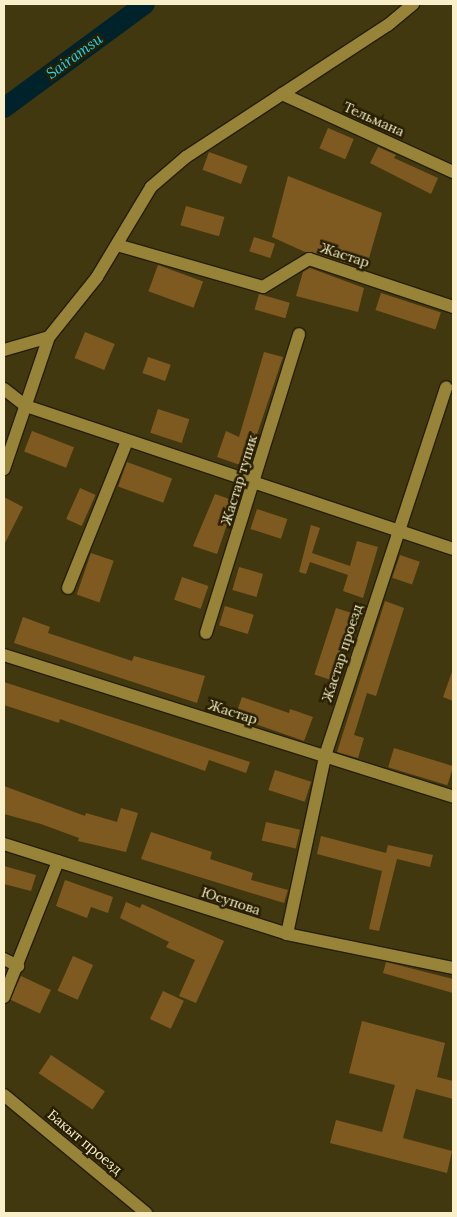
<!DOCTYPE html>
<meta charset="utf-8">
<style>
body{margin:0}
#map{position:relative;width:457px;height:1217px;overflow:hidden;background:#42380f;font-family:Lora,serif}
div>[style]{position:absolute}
.river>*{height:20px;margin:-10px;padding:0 10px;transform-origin:10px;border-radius:10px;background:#00222a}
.building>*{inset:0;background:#7f5a20;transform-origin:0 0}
.roads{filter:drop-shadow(1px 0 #251f07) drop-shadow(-1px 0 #251f07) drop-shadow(0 1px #251f07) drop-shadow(0 -1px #251f07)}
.minor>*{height:12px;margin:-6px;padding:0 6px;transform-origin:6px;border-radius:6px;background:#978438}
span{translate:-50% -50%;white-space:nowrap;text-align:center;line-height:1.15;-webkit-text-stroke:5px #271f00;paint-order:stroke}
.street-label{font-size:14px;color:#f9f0cb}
.water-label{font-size:15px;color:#1ad6f9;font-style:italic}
.frame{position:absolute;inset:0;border:5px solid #f9f0cb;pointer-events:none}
</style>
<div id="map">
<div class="river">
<i style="left:4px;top:108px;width:175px;rotate:-36.4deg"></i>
</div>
<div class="building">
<i style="left:328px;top:128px;width:28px;height:22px;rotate:23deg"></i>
<i style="clip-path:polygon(378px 147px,396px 155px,394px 158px,438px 178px,431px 194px,370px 163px)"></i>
<i style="left:209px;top:152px;width:41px;height:19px;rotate:20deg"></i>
<i style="clip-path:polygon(288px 176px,382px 213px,369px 258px,352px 265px,305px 252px,272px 237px)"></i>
<i style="left:186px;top:206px;width:40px;height:20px;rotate:16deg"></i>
<i style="left:254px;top:237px;width:22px;height:15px;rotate:18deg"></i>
<i style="left:158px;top:265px;width:48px;height:28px;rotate:20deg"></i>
<i style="clip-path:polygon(310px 268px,364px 288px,358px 312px,296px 296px,303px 272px)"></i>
<i style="left:381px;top:293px;width:63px;height:18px;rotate:18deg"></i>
<i style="left:259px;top:294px;width:32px;height:16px;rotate:16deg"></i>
<i style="left:85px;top:332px;width:32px;height:28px;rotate:22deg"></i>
<i style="clip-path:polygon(264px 352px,283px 357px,246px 467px,217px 457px,226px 431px,239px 437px)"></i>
<i style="left:148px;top:357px;width:24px;height:17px;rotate:19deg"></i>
<i style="left:158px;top:409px;width:33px;height:25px;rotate:18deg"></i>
<i style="left:32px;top:431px;width:45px;height:22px;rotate:21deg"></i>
<i style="left:127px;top:462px;width:48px;height:26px;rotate:20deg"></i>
<i style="left:80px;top:488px;width:17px;height:34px;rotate:24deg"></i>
<i style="clip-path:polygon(215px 494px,235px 501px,217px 554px,193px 546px)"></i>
<i style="clip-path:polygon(4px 497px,23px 507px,4px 545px)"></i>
<i style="left:257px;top:509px;width:32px;height:21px;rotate:18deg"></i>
<i style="clip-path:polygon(311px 525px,320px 528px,312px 553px,350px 566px,357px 541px,378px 547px,363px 598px,343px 591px,348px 575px,310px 562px,306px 574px,299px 572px)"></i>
<i style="left:91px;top:553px;width:24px;height:44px;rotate:19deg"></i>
<i style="left:400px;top:555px;width:21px;height:24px;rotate:19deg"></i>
<i style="left:239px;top:567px;width:25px;height:24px;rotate:16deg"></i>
<i style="left:182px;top:577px;width:28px;height:24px;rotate:19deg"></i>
<i style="clip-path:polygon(385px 601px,404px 608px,376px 696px,367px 693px,354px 735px,364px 738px,358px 758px,337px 752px)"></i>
<i style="left:225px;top:606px;width:30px;height:20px;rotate:17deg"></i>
<i style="left:336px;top:608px;width:23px;height:70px;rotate:18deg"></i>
<i style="clip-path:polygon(23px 617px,50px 627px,48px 633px,132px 661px,134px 656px,205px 676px,197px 703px,14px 643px)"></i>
<i style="clip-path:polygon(452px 672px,453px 672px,453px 701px,443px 697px)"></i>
<i style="clip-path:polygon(4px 682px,250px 762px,246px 773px,209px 760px,205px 771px,60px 719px,59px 723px,4px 705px)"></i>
<i style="clip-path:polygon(242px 697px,289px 713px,290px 709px,313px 717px,304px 741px,235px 717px)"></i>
<i style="left:394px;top:748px;width:62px;height:20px;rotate:17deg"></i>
<i style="left:275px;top:770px;width:38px;height:21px;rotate:18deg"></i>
<i style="clip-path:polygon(4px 786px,85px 816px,86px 813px,117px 822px,121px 808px,138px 813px,126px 852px,78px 841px,79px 838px,41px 824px,4px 814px)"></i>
<i style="left:266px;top:822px;width:35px;height:19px;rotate:13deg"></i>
<i style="clip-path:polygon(151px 832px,212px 852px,210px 859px,253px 873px,251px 880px,288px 890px,284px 903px,141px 859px)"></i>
<i style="clip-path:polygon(321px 836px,386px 853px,388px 845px,433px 855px,430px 867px,397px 859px,379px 931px,369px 929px,382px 871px,317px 854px)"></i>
<i style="clip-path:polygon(4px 866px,36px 875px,31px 891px,4px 884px)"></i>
<i style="clip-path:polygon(65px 880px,113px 897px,108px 913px,91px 907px,87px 918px,56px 906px)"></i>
<i style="clip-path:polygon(126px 902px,140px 908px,142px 904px,224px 941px,196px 1003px,179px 996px,195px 960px,166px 947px,169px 942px,120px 918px)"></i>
<i style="left:73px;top:956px;width:22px;height:38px;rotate:24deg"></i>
<i style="clip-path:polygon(386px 962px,453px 979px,453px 993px,383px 973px)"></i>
<i style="left:21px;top:976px;width:33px;height:26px;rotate:25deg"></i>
<i style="left:163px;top:991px;width:23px;height:31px;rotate:25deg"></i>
<i style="clip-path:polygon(362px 1021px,445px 1043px,437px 1077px,453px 1081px,453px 1099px,416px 1089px,403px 1138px,452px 1151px,447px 1173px,330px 1143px,336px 1120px,382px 1132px,395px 1085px,349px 1073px)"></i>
<i style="left:51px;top:1055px;width:65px;height:22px;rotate:34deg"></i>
</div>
<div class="roads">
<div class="minor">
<i style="left:282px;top:94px;width:188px;rotate:24.5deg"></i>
<i style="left:117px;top:245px;width:152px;rotate:16deg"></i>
<i style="left:263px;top:287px;width:54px;rotate:-31.3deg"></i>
<i style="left:309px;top:259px;width:152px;rotate:18.4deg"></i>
<i style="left:4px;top:350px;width:47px;rotate:-16.1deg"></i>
<i style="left:4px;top:389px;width:28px;rotate:38deg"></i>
<i style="left:26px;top:406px;width:450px;rotate:18.5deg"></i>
<i style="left:4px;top:469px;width:139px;rotate:-71.2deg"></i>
<i style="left:49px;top:337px;width:77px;rotate:-51.3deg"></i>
<i style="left:97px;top:277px;width:105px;rotate:-59deg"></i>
<i style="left:151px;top:187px;width:46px;rotate:-40.6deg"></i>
<i style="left:186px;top:157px;width:241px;rotate:-33.2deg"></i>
<i style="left:388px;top:25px;width:33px;rotate:-40deg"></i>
<i style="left:68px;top:588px;width:158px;rotate:-68.1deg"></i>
<i style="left:206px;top:633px;width:313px;rotate:-72.7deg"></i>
<i style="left:4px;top:655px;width:471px;rotate:17.5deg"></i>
<i style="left:4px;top:844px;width:297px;rotate:17.6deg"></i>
<i style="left:287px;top:934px;width:169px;rotate:11.6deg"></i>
<i style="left:287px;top:934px;width:182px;rotate:-77.9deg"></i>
<i style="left:325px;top:756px;width:388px;rotate:-71.8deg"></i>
<i style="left:4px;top:959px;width:16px;rotate:27deg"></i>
<i style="left:4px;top:997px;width:146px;rotate:-68.3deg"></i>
<i style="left:4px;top:1095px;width:185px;rotate:39.7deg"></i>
</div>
</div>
<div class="street-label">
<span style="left:374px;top:119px;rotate:24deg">Тельмана</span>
<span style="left:345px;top:255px;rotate:18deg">Жастар</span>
<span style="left:239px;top:480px;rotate:-73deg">Жастар тупик</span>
<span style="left:342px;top:653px;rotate:-72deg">Жастар проезд</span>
<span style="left:233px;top:712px;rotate:18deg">Жастар</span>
<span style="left:231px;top:901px;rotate:18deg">Юсупова</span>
<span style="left:85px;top:1142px;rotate:40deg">Бакыт проезд</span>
</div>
<div class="water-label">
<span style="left:74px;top:56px;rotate:-36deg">Sairamsu</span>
</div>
<div class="frame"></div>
</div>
